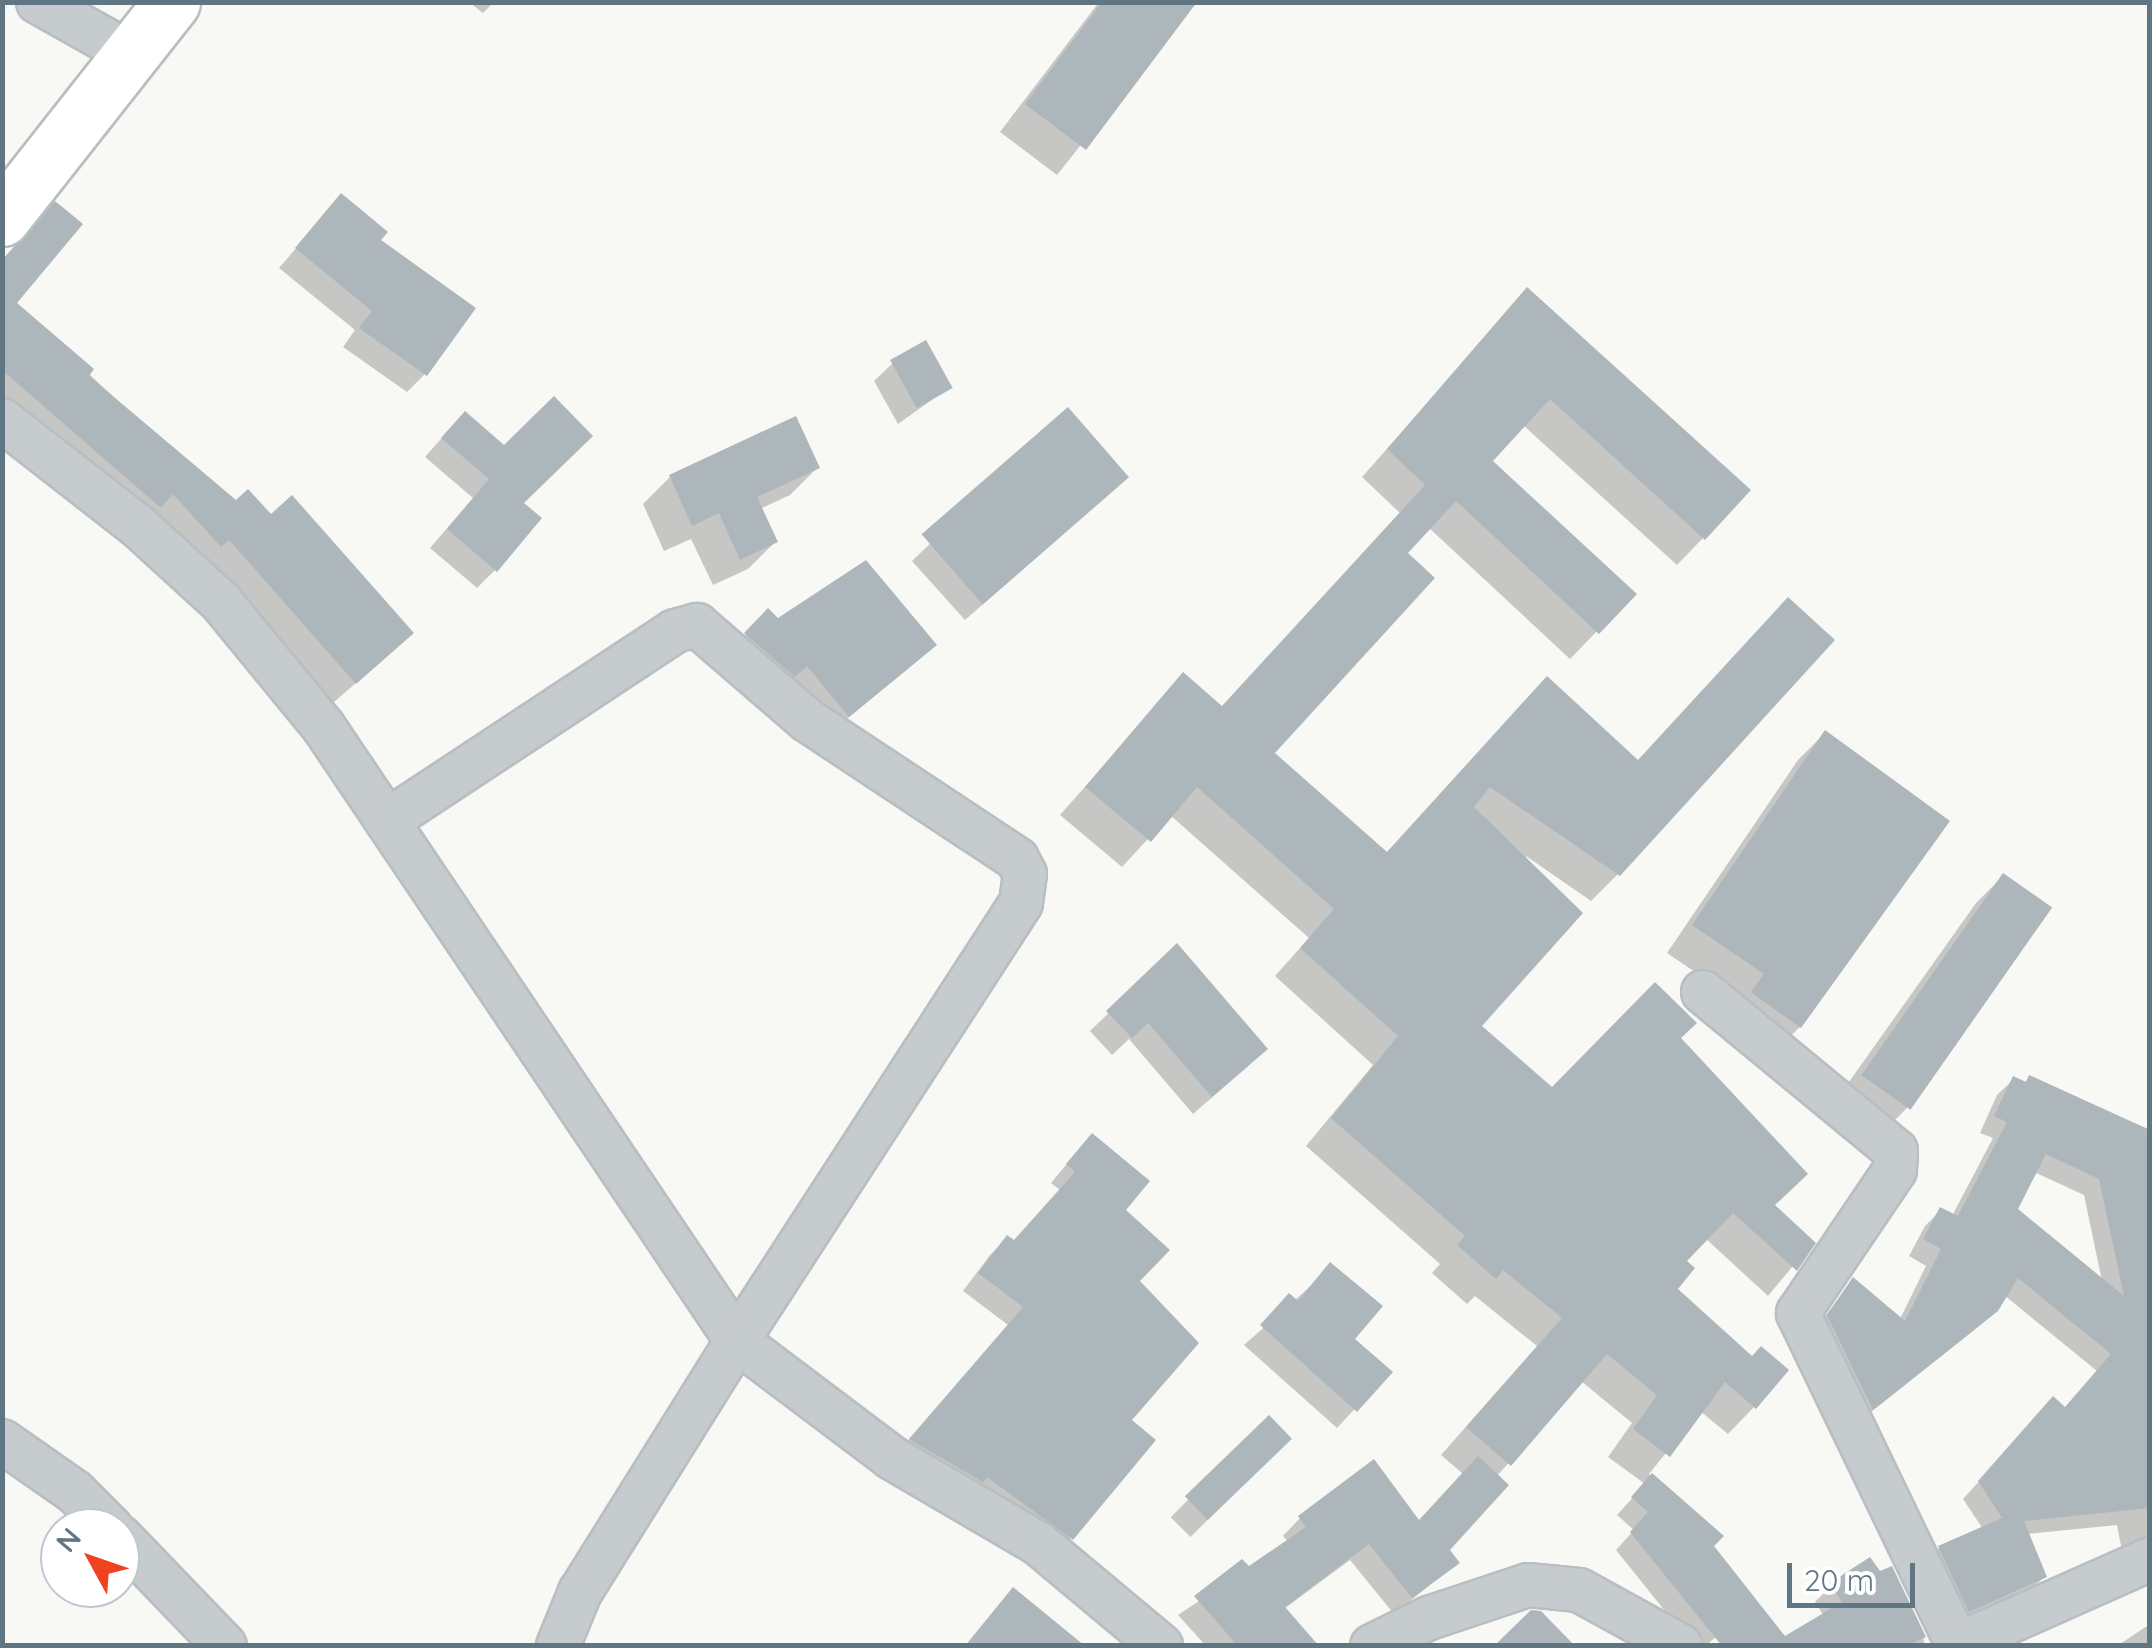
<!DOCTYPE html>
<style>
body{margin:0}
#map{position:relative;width:2152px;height:1648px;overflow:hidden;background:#f8f8f5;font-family:Quicksand,sans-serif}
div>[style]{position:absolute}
.shadow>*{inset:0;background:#0003;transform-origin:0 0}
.building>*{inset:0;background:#acb6bb;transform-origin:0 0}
.roads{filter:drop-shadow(2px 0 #b8bec2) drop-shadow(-2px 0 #b8bec2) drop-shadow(0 2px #b8bec2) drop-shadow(0 -2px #b8bec2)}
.street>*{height:42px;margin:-21px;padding:0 21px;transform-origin:21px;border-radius:21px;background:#c6cbce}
.secondary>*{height:55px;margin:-27.5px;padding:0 27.5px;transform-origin:27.5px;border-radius:27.5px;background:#fff}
span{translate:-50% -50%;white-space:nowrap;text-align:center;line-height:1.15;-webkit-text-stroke:10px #fff;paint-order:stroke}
.frame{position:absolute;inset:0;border:5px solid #617683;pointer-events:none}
.north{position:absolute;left:40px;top:1508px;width:100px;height:100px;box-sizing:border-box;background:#fff;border:2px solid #c0c8cd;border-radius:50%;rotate:310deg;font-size:28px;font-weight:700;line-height:40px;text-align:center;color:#617683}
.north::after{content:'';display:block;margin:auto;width:35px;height:45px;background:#f0421e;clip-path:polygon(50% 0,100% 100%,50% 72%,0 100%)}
.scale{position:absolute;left:1787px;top:1563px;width:128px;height:45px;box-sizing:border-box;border:5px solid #617683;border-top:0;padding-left:12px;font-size:30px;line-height:35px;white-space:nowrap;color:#617683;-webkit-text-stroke:8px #fff;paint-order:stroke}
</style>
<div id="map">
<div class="shadow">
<i style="clip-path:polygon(469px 2px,494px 2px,483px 13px)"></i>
<i style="clip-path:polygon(1099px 2px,1194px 2px,1057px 175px,1000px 132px)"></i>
<i style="clip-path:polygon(341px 196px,378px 240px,425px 374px,407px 392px,343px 347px,355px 330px,279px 268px)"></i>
<i style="clip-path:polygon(2px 262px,13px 303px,389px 654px,333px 703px,206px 559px,198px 567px,2px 411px)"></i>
<i style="clip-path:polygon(1527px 291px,1703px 538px,1677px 565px,1523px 425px,1490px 461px,1633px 594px,1570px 659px,1428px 527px,1404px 553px,1272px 753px,1386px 854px,1520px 706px,1618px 874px,1591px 901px,1526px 856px,1479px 1026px,1552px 1090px,1678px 1038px,1772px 1206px,1812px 1243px,1768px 1296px,1705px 1238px,1684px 1262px,1675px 1289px,1754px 1407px,1728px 1434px,1700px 1411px,1649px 1474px,1720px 1537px,1711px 1546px,1739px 1618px,1705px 1646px,1693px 1646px,1616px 1550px,1634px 1530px,1617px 1515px,1645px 1484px,1608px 1457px,1632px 1423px,1581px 1381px,1497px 1476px,1446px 1550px,1457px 1563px,1394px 1614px,1350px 1560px,1284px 1609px,1305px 1646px,1206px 1646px,1178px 1615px,1288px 1542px,1283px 1536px,1300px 1518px,1419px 1523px,1463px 1474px,1441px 1455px,1537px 1346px,1475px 1296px,1467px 1304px,1432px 1273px,1440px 1264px,1306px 1146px,1373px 1065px,1275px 976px,1309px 938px,1170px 815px,1122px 867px,1060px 815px,1184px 675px,1221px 709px,1400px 513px,1362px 477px)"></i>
<i style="clip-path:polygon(893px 363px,950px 387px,898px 424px,874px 381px)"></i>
<i style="clip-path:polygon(1068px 411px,1108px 495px,965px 620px,912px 561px)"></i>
<i style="clip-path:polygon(447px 432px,504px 449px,520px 503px,495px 570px,477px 588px,430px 548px,473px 498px,425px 457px)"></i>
<i style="clip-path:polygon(817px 468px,790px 495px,760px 509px,775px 542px,748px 569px,713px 585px,691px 539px,664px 551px,643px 504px,670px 477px)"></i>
<i style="clip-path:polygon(768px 612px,778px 621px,916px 662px,831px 732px,729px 651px)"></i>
<i style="clip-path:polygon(1825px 733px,1800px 1027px,1772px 1054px,1739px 1002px,1667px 953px,1798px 760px)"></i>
<i style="clip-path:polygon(2003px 876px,2048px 908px,1907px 1108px,1880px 1135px,1834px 1103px,1976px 903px)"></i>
<i style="clip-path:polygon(1177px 947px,1247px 1067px,1193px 1114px,1129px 1039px,1112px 1055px,1090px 1031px)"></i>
<i style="clip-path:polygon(evenodd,2029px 1078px,2150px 1136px,2150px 1540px,2121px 1546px,2117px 1525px,2026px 1534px,2044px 1577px,2028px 1593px,1953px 1627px,1923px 1564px,1939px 1548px,1983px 1529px,1963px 1499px,2038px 1416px,2064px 1409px,2097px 1371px,2004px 1295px,1978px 1327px,1856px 1424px,1812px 1333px,1853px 1280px,1900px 1319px,1926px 1266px,1909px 1256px,1925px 1226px,1941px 1210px,1952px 1216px,1993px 1138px,1980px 1133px,1997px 1095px,2014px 1079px,2023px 1084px,2029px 1078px,2034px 1172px,2084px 1195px,2102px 1281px,2015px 1209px,2034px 1172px)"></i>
<i style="clip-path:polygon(1076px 1153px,1122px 1211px,1137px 1281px,1129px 1420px,1071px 1538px,1055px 1555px,894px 1457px,1008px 1325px,963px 1291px,990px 1255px,1007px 1238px,1013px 1243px,1060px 1190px,1051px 1183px)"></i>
<i style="clip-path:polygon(1313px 1284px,1352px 1339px,1389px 1372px,1337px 1428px,1244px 1345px)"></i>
<i style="left:1269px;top:1419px;width:28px;height:139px;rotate:45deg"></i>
<i style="clip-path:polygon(1832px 1585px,1923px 1637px,1925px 1646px,1774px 1646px,1823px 1615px,1815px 1602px)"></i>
<i style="clip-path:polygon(2150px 1624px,2150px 1646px,2117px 1646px)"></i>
</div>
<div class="building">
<i style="clip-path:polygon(1102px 2px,1197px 2px,1086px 150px,1025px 104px)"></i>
<i style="clip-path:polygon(341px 193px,388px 232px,381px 240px,476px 308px,427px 376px,359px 328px,372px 311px,295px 248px)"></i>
<i style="clip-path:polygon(55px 201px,83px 224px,17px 303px,94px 369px,89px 376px,236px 500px,248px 489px,271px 514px,292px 495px,414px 633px,356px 684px,229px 540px,221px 547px,173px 494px,161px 508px,2px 370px,2px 260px)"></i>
<i style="clip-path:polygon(1527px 287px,1751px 490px,1705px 540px,1550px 399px,1493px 461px,1637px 594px,1599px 634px,1456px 501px,1408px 553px,1435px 578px,1275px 753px,1387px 852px,1547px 676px,1638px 760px,1788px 597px,1835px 640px,1620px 876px,1490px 787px,1474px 807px,1583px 913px,1482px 1026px,1552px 1087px,1655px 982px,1697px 1023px,1681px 1038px,1808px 1174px,1775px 1205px,1816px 1243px,1797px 1271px,1733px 1213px,1687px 1261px,1695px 1268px,1678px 1289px,1752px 1356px,1761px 1346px,1789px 1370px,1756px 1409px,1725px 1382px,1670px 1457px,1633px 1429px,1657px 1395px,1607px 1354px,1511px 1466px,1466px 1427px,1562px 1318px,1503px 1270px,1496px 1279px,1457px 1245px,1465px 1236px,1331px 1118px,1398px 1036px,1300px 948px,1334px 909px,1197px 787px,1151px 842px,1085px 787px,1183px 672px,1222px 706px,1425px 485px,1387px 449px)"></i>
<i style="left:926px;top:340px;width:55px;height:41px;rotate:61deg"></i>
<i style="clip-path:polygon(554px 396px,593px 436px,524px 503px,542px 518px,497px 572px,447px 529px,489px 479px,441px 438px,465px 411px,504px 445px)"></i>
<i style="left:1068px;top:407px;width:93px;height:194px;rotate:49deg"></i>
<i style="clip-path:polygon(796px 416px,820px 468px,757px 497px,778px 542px,740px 560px,719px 513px,692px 526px,669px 475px)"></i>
<i style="clip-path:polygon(866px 560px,937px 645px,849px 717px,807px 666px,795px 677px,744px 633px,768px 608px,778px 618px)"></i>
<i style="clip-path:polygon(1825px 730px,1950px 821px,1801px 1028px,1751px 992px,1764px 974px,1692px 925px)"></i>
<i style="left:2003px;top:873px;width:60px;height:247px;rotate:35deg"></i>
<i style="clip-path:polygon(1177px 943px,1268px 1049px,1212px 1097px,1148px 1023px,1132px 1038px,1106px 1011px)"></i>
<i style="clip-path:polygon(evenodd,2029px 1075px,2150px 1130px,2150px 1508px,2024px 1521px,2047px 1577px,1969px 1612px,1938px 1546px,2002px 1518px,1978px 1481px,2053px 1396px,2065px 1407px,2111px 1354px,2018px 1278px,1998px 1311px,1873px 1410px,1827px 1315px,1853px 1277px,1905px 1321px,1941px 1249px,1923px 1239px,1940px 1207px,1958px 1216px,2007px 1122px,1994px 1116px,2013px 1076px,2026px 1082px,2029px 1075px,2046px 1154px,2099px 1179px,2124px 1296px,2018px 1209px,2046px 1154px)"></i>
<i style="clip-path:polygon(1092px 1133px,1150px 1181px,1126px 1210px,1170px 1250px,1140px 1281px,1199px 1343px,1132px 1420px,1156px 1440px,1073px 1540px,987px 1477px,983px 1482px,909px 1439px,1023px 1307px,978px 1273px,1007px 1235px,1014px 1240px,1075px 1172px,1066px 1164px)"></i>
<i style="clip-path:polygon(1330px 1262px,1383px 1306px,1355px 1339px,1393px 1372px,1357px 1412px,1260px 1325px,1289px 1293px,1298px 1301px)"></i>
<i style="left:1269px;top:1415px;width:33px;height:117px;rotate:46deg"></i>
<i style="clip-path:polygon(1478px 1456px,1509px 1485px,1450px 1550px,1460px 1563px,1412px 1598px,1369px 1544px,1285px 1607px,1319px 1646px,1238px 1646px,1194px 1596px,1242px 1559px,1249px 1566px,1306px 1527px,1298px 1516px,1374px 1459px,1419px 1520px)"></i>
<i style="clip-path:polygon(1652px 1473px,1724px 1536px,1714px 1546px,1785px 1636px,1842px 1602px,1830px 1583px,1870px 1557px,1880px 1571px,1892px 1566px,1926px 1637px,1906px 1646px,1722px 1646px,1630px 1532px,1648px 1512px,1631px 1497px)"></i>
<i style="clip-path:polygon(1013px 1587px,1085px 1646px,965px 1646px)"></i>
<i style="clip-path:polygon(1531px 1610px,1541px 1611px,1575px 1646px,1494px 1646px)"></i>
</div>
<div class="roads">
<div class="street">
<i style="left:38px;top:2px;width:104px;rotate:29.3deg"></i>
<i style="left:2px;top:420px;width:174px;rotate:38deg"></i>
<i style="left:139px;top:527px;width:111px;rotate:42.4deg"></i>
<i style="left:221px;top:602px;width:161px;rotate:50.6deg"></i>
<i style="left:323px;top:726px;width:741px;rotate:56.05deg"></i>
<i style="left:737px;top:1341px;width:296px;rotate:122deg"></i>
<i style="left:580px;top:1592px;width:58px;rotate:112.2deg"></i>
<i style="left:387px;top:821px;width:345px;rotate:-33.4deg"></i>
<i style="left:675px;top:631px;width:23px;rotate:-15deg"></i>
<i style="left:697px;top:625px;width:145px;rotate:40.8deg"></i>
<i style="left:807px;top:720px;width:252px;rotate:33.5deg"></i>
<i style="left:1017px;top:859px;width:17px;rotate:62deg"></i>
<i style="left:1025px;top:874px;width:29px;rotate:98deg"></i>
<i style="left:1021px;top:903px;width:522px;rotate:122.96deg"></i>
<i style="left:737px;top:1341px;width:194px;rotate:37deg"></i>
<i style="left:892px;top:1458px;width:170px;rotate:30.3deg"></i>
<i style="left:1039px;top:1544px;width:159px;rotate:39.9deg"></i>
<i style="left:1703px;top:992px;width:250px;rotate:39.5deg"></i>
<i style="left:1896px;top:1151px;width:19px;rotate:93deg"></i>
<i style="left:1895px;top:1170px;width:173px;rotate:124.1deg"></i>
<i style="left:1798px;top:1313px;width:369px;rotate:64.3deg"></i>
<i style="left:2px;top:1441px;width:89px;rotate:34.9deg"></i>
<i style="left:75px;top:1492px;width:51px;rotate:45deg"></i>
<i style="left:120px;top:1537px;width:151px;rotate:46.1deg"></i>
<i style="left:1372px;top:1646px;width:64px;rotate:-26.2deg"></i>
<i style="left:1429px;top:1618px;width:104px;rotate:-18.4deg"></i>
<i style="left:1528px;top:1585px;width:51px;rotate:5.6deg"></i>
<i style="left:1579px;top:1590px;width:116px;rotate:28.8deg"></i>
<i style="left:1955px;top:1646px;width:214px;rotate:-24deg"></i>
</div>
<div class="secondary">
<i style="left:2px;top:218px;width:275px;rotate:-51.8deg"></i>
</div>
</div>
<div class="frame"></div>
<div class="north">N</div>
<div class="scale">20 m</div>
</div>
